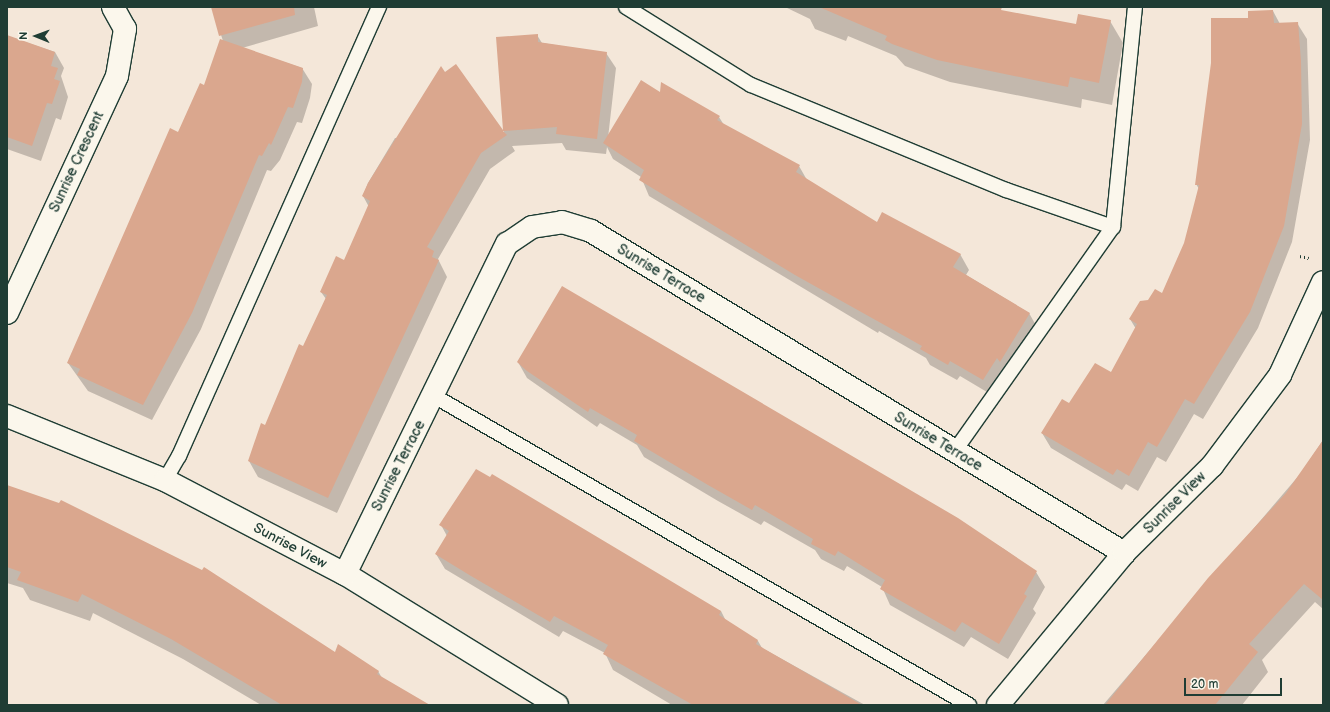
<!DOCTYPE html>
<style>
body{margin:0}
#map{position:relative;width:1330px;height:712px;overflow:hidden;background:#f4e7d9;font-family:"Balsamiq Sans",sans-serif}
div>[style]{position:absolute}
.shadow>*{inset:0;background:#0003}
.building>*{inset:0;background:#daa78e}
.path>*{height:2.5px;margin-top:-1.25px;transform-origin:0;background:repeating-linear-gradient(90deg,#1f3d34 0 1px,transparent 0 4px)}
.roads{filter:drop-shadow(1px 0 #1f3d34) drop-shadow(-1px 0 #1f3d34) drop-shadow(0 1px #1f3d34) drop-shadow(0 -1px #1f3d34)}
.service>*{height:14px;margin:-7px;padding:0 7px;transform-origin:7px;border-radius:7px;background:#fbf7ec}
.minor>*{height:22px;margin:-11px;padding:0 11px;transform-origin:11px;border-radius:11px;background:#fbf7ec}
span{translate:-50% -50%;white-space:nowrap;text-align:center;line-height:1.15;-webkit-text-stroke:4px #fbf7ec;paint-order:stroke}
.street-label{font-size:14px;color:#1f3d34}
.frame{position:absolute;inset:0;border:8px solid #1f3d34;pointer-events:none}
.north{position:absolute;left:16px;top:16px;width:40px;height:40px;-webkit-text-stroke:3px #fbf7ec;paint-order:stroke;rotate:271deg;font-size:11px;font-weight:700;line-height:16px;text-align:center;color:#1f3d34}
.north::after{content:'';display:block;margin:auto;width:14px;height:18px;background:#1f3d34;clip-path:polygon(50% 0,100% 100%,50% 72%,0 100%)}
.scale{position:absolute;left:1184px;top:678px;width:98px;height:18px;box-sizing:border-box;border:2px solid #1f3d34;border-top:0;padding-left:5px;font-size:12px;line-height:14px;white-space:nowrap;color:#1f3d34;-webkit-text-stroke:3px #fbf7ec;paint-order:stroke}
</style>
<div id="map">
<div class="shadow">
<i style="clip-path:polygon(212px 7px,314px 7px,318px 26px,242px 48px,302px 68px,312px 84px,310px 98px,302px 123px,297px 122px,280px 160px,271px 171px,267px 170px,201px 329px,152px 420px,88px 391px,68px 363px,178px 133px,205px 86px,223px 41px)"></i>
<i style="clip-path:polygon(785px 7px,964px 7px,1077px 25px,1110px 21px,1123px 43px,1112px 105px,1082px 99px,1081px 108px,950px 82px,905px 66px,896px 56px,848px 36px,846px 41px,815px 29px,810px 19px)"></i>
<i style="clip-path:polygon(1273px 11px,1280px 24px,1297px 23px,1307px 39px,1310px 140px,1292px 242px,1258px 328px,1203px 419px,1194px 414px,1166px 462px,1157px 457px,1138px 491px,1126px 484px,1122px 490px,1051px 448px,1042px 433px,1069px 405px,1111px 373px,1136px 329px,1130px 319px,1149px 301px,1163px 294px,1185px 244px,1199px 189px,1196px 184px,1248px 19px)"></i>
<i style="clip-path:polygon(537px 35px,542px 43px,606px 53px,616px 68px,608px 138px,660px 93px,719px 117px,724px 125px,799px 166px,807px 180px,877px 223px,960px 254px,969px 270px,966px 275px,1029px 313px,1038px 329px,992px 395px,960px 376px,957px 380px,930px 365px,926px 358px,879px 331px,878px 333px,649px 196px,641px 177px,613px 159px,607px 147px,606px 154px,566px 150px,562px 143px,512px 146px,515px 151px,490px 169px,438px 259px,447px 277px,337px 513px,258px 477px,249px 461px,326px 299px,321px 292px,344px 262px,369px 207px,363px 196px,368px 183px,395px 138px,504px 133px,497px 38px)"></i>
<i style="clip-path:polygon(7px 36px,55px 52px,64px 68px,61px 76px,68px 97px,61px 120px,56px 118px,41px 161px,7px 149px)"></i>
<i style="clip-path:polygon(563px 288px,1004px 549px,1036px 572px,1045px 587px,1033px 609px,1036px 613px,1008px 659px,971px 637px,964px 647px,890px 605px,882px 587px,847px 566px,844px 571px,821px 559px,815px 550px,764px 521px,761px 525px,718px 501px,644px 457px,637px 445px,600px 423px,597px 427px,527px 378px,518px 362px)"></i>
<i style="clip-path:polygon(1323px 440px,1323px 609px,1315px 602px,1262px 660px,1268px 672px,1242px 705px,1103px 705px,1301px 473px)"></i>
<i style="clip-path:polygon(7px 486px,335px 653px,378px 671px,382px 678px,426px 705px,261px 705px,183px 659px,93px 613px,90px 621px,30px 600px,23px 588px,7px 583px)"></i>
<i style="clip-path:polygon(441px 525px,721px 611px,726px 621px,758px 641px,762px 648px,865px 705px,672px 705px,613px 670px,605px 653px,563px 631px,559px 637px,445px 569px,436px 554px,447px 536px)"></i>
</div>
<div class="building">
<i style="clip-path:polygon(211px 7px,294px 7px,295px 15px,219px 36px)"></i>
<i style="clip-path:polygon(819px 7px,1002px 7px,1001px 10px,1076px 24px,1078px 14px,1111px 20px,1099px 83px,1070px 77px,1068px 87px,937px 60px,892px 44px,885px 40px,887px 36px)"></i>
<i style="clip-path:polygon(1273px 10px,1274px 23px,1298px 22px,1301px 61px,1302px 124px,1284px 226px,1250px 312px,1194px 404px,1185px 399px,1157px 447px,1148px 442px,1129px 476px,1117px 469px,1113px 475px,1041px 433px,1062px 399px,1069px 403px,1095px 363px,1111px 372px,1137px 324px,1129px 319px,1140px 301px,1148px 300px,1155px 289px,1162px 293px,1184px 243px,1199px 185px,1195px 185px,1211px 63px,1211px 18px,1248px 18px,1248px 11px)"></i>
<i style="clip-path:polygon(538px 34px,538px 42px,607px 52px,597px 139px,556px 134px,557px 127px,503px 131px,507px 135px,481px 153px,427px 247px,434px 251px,432px 257px,439px 260px,328px 498px,248px 461px,261px 423px,265px 425px,299px 344px,303px 346px,327px 295px,320px 292px,336px 256px,344px 260px,370px 201px,362px 196px,368px 183px,441px 66px,445px 72px,456px 64px,503px 130px,496px 37px)"></i>
<i style="clip-path:polygon(7px 35px,55px 52px,51px 66px,58px 68px,54px 79px,60px 81px,52px 104px,47px 103px,32px 146px,7px 137px)"></i>
<i style="clip-path:polygon(220px 39px,303px 68px,302px 82px,293px 108px,288px 107px,271px 145px,269px 143px,262px 156px,259px 155px,192px 313px,143px 405px,77px 375px,80px 369px,67px 363px,170px 128px,178px 132px,200px 83px,204px 85px)"></i>
<i style="clip-path:polygon(641px 80px,660px 92px,661px 82px,720px 116px,717px 120px,800px 165px,796px 172px,877px 222px,882px 212px,961px 254px,953px 267px,1030px 313px,1000px 362px,997px 358px,983px 380px,950px 361px,948px 365px,920px 349px,922px 346px,795px 275px,639px 180px,644px 170px,603px 143px)"></i>
<i style="clip-path:polygon(562px 286px,958px 518px,1037px 571px,1024px 594px,1027px 596px,999px 644px,962px 622px,955px 632px,880px 589px,885px 580px,838px 551px,835px 556px,811px 544px,813px 539px,755px 505px,752px 510px,708px 485px,634px 441px,637px 435px,590px 408px,588px 412px,527px 371px,517px 362px)"></i>
<i style="clip-path:polygon(1323px 440px,1323px 600px,1304px 584px,1249px 644px,1258px 652px,1215px 705px,1105px 705px,1208px 578px,1286px 493px)"></i>
<i style="clip-path:polygon(476px 469px,490px 477px,492px 474px,721px 611px,719px 615px,758px 640px,756px 644px,862px 705px,693px 705px,603px 654px,608px 645px,554px 616px,550px 622px,471px 576px,435px 554px,449px 531px,439px 525px)"></i>
<i style="clip-path:polygon(7px 485px,59px 503px,61px 500px,202px 570px,204px 567px,335px 652px,338px 644px,379px 671px,377px 674px,430px 705px,282px 705px,171px 639px,82px 594px,78px 602px,17px 580px,21px 572px,7px 567px)"></i>
</div>
<div class="path">
<i style="left:1300px;top:256px;width:9px;rotate:13deg"></i>
</div>
<div class="roads">
<div class="service">
<i style="left:626px;top:7px;width:147px;rotate:32deg"></i>
<i style="left:751px;top:85px;width:276px;rotate:22.4deg"></i>
<i style="left:1006px;top:190px;width:113px;rotate:19.1deg"></i>
<i style="left:434px;top:396px;width:618px;rotate:30.01deg"></i>
<i style="left:954px;top:452px;width:276px;rotate:-54.8deg"></i>
<i style="left:1113px;top:227px;width:221px;rotate:-84.3deg"></i>
<i style="left:165px;top:480px;width:28px;rotate:-60deg"></i>
<i style="left:179px;top:456px;width:492px;rotate:-66deg"></i>
</div>
<div class="minor">
<i style="left:7px;top:313px;width:261px;rotate:-65.1deg"></i>
<i style="left:117px;top:76px;width:48px;rotate:-80.3deg"></i>
<i style="left:125px;top:29px;width:25px;rotate:-119deg"></i>
<i style="left:7px;top:416px;width:170px;rotate:22.1deg"></i>
<i style="left:165px;top:480px;width:203px;rotate:27.6deg"></i>
<i style="left:345px;top:574px;width:249px;rotate:31.7deg"></i>
<i style="left:345px;top:574px;width:368px;rotate:-63.9deg"></i>
<i style="left:507px;top:244px;width:30px;rotate:-34deg"></i>
<i style="left:532px;top:227px;width:30px;rotate:-9deg"></i>
<i style="left:562px;top:222px;width:30px;rotate:17deg"></i>
<i style="left:591px;top:231px;width:623px;rotate:31.14deg"></i>
<i style="left:998px;top:705px;width:197px;rotate:-50.3deg"></i>
<i style="left:1124px;top:553px;width:124px;rotate:-44.7deg"></i>
<i style="left:1212px;top:466px;width:114px;rotate:-53.2deg"></i>
<i style="left:1280px;top:375px;width:102px;rotate:-65.2deg"></i>
</div>
</div>
<div class="street-label">
<span style="left:77px;top:162px;rotate:-65deg">Sunrise Crescent</span>
<span style="left:661px;top:274px;rotate:31deg">Sunrise Terrace</span>
<span style="left:938px;top:442px;rotate:31deg">Sunrise Terrace</span>
<span style="left:399px;top:466px;rotate:-63deg">Sunrise Terrace</span>
<span style="left:1175px;top:503px;rotate:-45deg">Sunrise View</span>
<span style="left:290px;top:546px;rotate:28deg">Sunrise View</span>
</div>
<div class="frame"></div>
<div class="north">N</div>
<div class="scale">20 m</div>
</div>
